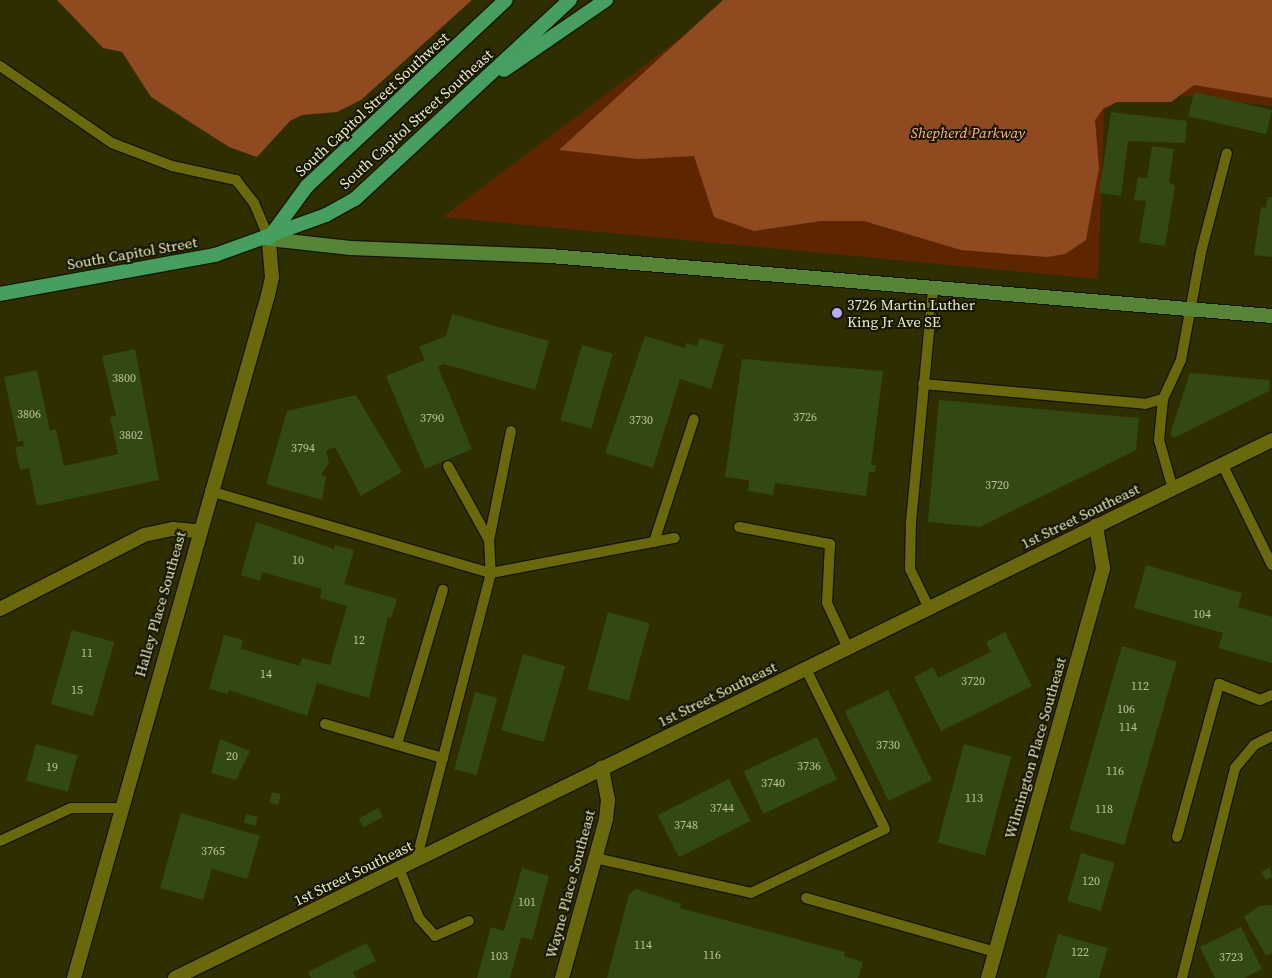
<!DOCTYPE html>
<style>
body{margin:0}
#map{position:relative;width:1272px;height:978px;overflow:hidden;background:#2f2e01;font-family:"Source Serif 4",serif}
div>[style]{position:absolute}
.green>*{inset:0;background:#5e2600}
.forest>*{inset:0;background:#904a1f}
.building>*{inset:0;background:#334913;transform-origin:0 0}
.roads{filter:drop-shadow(1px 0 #161600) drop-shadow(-1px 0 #161600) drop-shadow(0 1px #161600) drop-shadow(0 -1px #161600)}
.service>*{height:10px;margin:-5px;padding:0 5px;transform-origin:5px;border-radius:5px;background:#69680c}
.minor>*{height:14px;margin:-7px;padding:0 7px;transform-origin:7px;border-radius:7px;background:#69680c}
.secondary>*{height:14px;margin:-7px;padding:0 7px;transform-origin:7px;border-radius:7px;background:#588437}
.primary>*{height:14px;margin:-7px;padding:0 7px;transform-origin:7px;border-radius:7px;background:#469f61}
.dots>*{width:14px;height:14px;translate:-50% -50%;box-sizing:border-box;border:2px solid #161600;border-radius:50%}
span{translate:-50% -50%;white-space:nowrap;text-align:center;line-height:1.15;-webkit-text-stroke:4px #161600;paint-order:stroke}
.number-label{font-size:12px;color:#bcc298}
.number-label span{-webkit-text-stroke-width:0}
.street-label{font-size:15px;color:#eaebc4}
.park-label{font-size:15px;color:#fcb38c;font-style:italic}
.poi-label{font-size:15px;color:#eaebc4}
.left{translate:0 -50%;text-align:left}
</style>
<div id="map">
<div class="green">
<i style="clip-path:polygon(731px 0,1272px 0,1272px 106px,1105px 86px,1098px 279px,443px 217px)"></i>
</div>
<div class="forest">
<i style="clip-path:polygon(57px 0,472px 0,361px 100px,337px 112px,302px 115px,290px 121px,257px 157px,229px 147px,151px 97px,122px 52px,103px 48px)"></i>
<i style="clip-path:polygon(723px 0,1272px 0,1272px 98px,1194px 85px,1171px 102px,1117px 102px,1103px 109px,1095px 120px,1099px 168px,1086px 240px,1065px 254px,1047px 257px,961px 250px,864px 221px,821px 221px,754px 231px,714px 217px,694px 156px,638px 159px,559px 150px)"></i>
</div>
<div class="building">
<i style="left:1194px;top:92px;width:80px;height:25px;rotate:13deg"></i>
<i style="clip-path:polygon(1111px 112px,1187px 121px,1185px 143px,1128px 141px,1121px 196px,1099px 193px)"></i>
<i style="clip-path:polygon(1152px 146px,1174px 149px,1169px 182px,1175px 186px,1165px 246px,1139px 242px,1146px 201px,1134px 200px,1138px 177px,1147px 178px)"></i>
<i style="clip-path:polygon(1268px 197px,1272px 197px,1272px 257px,1254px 255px,1261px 207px,1266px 208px)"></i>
<i style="clip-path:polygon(452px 314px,549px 341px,535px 390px,444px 364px,438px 367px,472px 449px,425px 469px,386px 376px,425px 360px,419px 347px,446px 336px)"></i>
<i style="clip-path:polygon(645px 336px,685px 348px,686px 343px,697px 346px,700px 338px,724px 345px,711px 389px,680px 379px,653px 468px,605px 453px)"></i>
<i style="left:582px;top:345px;width:32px;height:78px;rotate:16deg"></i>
<i style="clip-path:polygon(135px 349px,159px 480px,37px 506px,29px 468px,20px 470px,15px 447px,24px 446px,23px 441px,18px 442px,4px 377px,37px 370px,50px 431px,56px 429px,64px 466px,118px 454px,110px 417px,116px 416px,102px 356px)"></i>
<i style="clip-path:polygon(742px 359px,883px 371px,871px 465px,876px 465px,875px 472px,869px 472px,866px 496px,775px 483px,773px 495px,748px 491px,749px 480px,725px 477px)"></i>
<i style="clip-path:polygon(1190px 373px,1270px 380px,1269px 391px,1174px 438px,1170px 434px)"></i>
<i style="clip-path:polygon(356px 395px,402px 472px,361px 496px,335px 447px,326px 451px,329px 463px,321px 475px,326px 477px,322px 500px,266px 484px,287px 411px)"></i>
<i style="clip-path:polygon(939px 400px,1139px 418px,1136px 450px,980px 527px,928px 522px)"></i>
<i style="clip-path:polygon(256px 522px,334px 549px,335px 545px,354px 550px,344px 584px,397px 599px,391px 618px,388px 617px,369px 698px,317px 683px,307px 716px,229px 690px,228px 694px,209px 689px,224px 635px,243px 640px,241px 649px,300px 666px,302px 658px,330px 665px,347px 606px,320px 598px,322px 589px,262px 572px,260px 581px,241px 575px)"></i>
<i style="clip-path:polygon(1146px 565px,1242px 593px,1238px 607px,1272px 617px,1272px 663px,1218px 648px,1223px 633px,1134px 608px)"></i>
<i style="left:608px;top:612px;width:43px;height:80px;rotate:15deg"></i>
<i style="left:72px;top:630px;width:44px;height:77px;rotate:16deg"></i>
<i style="clip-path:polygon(1005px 632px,1032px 686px,941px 731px,914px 677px,933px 667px,938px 678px,991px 652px,986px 642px)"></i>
<i style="left:1122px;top:646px;width:57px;height:191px;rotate:16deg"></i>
<i style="left:523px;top:654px;width:44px;height:79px;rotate:16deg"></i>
<i style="left:888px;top:690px;width:100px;height:48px;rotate:64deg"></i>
<i style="left:475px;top:692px;width:23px;height:80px;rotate:15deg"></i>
<i style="left:817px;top:737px;width:47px;height:81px;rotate:65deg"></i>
<i style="clip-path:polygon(220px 739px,250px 751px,236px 780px,211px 773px)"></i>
<i style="left:36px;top:744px;width:43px;height:38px;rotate:15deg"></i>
<i style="left:964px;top:744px;width:49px;height:102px;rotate:15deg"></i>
<i style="left:729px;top:779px;width:47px;height:80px;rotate:63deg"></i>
<i style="left:272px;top:792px;width:9px;height:11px;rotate:13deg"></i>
<i style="left:378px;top:808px;width:10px;height:22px;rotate:61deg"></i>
<i style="clip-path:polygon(181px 813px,260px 836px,247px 879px,212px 869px,203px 900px,160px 888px)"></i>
<i style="left:246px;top:814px;width:12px;height:9px;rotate:14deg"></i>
<i style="left:1081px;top:853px;width:35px;height:50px;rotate:16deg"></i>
<i style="clip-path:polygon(1270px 867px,1272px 877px,1266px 880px,1261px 872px)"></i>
<i style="clip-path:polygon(522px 868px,549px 876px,532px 940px,521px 937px,510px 978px,477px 978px,491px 927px,504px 931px)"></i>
<i style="clip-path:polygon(636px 889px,681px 904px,680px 908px,845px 952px,844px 956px,863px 962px,858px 978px,607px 978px,629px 894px)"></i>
<i style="clip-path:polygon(1272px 905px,1272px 953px,1266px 956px,1244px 917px,1259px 906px)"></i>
<i style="clip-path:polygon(1241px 927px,1262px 969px,1244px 978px,1215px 978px,1200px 947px)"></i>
<i style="clip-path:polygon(1058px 934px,1108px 948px,1099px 978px,1046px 978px)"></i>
<i style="clip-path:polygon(367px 943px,376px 961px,353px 972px,356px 978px,311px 978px,308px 972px)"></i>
</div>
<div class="roads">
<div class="service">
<i style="left:0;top:66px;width:136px;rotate:34.5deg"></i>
<i style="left:112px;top:143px;width:64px;rotate:21deg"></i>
<i style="left:172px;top:166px;width:66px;rotate:12.3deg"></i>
<i style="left:236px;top:180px;width:29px;rotate:52deg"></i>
<i style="left:254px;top:203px;width:39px;rotate:67deg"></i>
<i style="left:923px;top:384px;width:223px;rotate:5.1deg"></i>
<i style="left:1145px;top:404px;width:19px;rotate:-16deg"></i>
<i style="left:1163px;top:399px;width:43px;rotate:-65.2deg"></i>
<i style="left:1181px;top:360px;width:110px;rotate:-79.5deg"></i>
<i style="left:1201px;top:252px;width:102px;rotate:-75.3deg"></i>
<i style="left:1163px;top:399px;width:41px;rotate:95.6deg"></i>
<i style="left:1159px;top:440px;width:51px;rotate:74.1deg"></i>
<i style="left:511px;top:431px;width:111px;rotate:101.4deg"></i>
<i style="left:489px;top:540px;width:33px;rotate:87deg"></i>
<i style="left:491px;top:573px;width:187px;rotate:-10.8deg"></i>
<i style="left:1222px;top:464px;width:113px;rotate:63.7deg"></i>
<i style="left:448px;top:466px;width:85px;rotate:61deg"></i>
<i style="left:210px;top:491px;width:293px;rotate:16.3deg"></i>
<i style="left:491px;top:573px;width:297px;rotate:104.6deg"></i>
<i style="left:739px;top:527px;width:93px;rotate:10.6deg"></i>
<i style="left:830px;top:544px;width:59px;rotate:92.9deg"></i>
<i style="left:827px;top:603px;width:50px;rotate:65deg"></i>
<i style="left:654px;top:542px;width:129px;rotate:-72deg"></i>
<i style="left:929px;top:608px;width:43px;rotate:-116deg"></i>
<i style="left:910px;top:569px;width:47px;rotate:-88.8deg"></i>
<i style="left:911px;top:522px;width:234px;rotate:-84.6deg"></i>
<i style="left:325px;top:724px;width:123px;rotate:16.1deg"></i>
<i style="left:397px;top:744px;width:161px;rotate:-73.4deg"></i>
<i style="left:1177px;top:837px;width:159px;rotate:-74.6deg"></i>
<i style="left:1219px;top:684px;width:44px;rotate:21.3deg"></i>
<i style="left:1260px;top:700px;width:13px;rotate:-23deg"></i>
<i style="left:0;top:841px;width:78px;rotate:-24.9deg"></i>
<i style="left:71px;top:808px;width:50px"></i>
<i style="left:595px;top:858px;width:160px;rotate:12.6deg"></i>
<i style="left:751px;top:893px;width:148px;rotate:-25.5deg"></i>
<i style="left:885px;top:829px;width:178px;rotate:-116.3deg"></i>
<i style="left:399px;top:868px;width:54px;rotate:68.2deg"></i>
<i style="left:419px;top:918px;width:24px;rotate:48deg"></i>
<i style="left:435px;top:936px;width:37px;rotate:-24deg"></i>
<i style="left:806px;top:898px;width:197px;rotate:15.9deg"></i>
<i style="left:1182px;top:978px;width:217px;rotate:-75.8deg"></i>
<i style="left:1235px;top:768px;width:30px;rotate:-50deg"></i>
<i style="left:1254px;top:745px;width:20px;rotate:-27deg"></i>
</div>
<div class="minor">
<i style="left:0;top:609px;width:162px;rotate:-27.2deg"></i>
<i style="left:144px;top:535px;width:30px;rotate:-12deg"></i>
<i style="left:173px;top:529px;width:25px;rotate:5deg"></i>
<i style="left:74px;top:978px;width:710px;rotate:-74.14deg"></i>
<i style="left:268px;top:295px;width:18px;rotate:-77deg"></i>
<i style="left:272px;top:277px;width:38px;rotate:-95deg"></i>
<i style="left:175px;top:978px;width:1222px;rotate:-26.12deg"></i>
<i style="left:562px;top:978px;width:165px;rotate:-74.5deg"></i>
<i style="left:606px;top:819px;width:19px;rotate:-84deg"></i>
<i style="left:608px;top:800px;width:33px;rotate:-101deg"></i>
<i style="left:988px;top:978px;width:426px;rotate:-74.3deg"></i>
<i style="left:1103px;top:568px;width:43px;rotate:-99.5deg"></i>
</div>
<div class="secondary">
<i style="left:269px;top:239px;width:82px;rotate:6.3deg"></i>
<i style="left:351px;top:248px;width:199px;rotate:2.3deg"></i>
<i style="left:550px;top:256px;width:724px;rotate:4.75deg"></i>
</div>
<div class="primary">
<i style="left:504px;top:70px;width:124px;rotate:-34.5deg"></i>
<i style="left:269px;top:238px;width:64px;rotate:-53.8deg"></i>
<i style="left:307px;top:186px;width:272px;rotate:-43.1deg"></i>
<i style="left:0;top:294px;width:219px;rotate:-10.3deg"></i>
<i style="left:215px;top:255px;width:118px;rotate:-19.8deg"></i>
<i style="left:326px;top:215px;width:33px;rotate:-29deg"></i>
<i style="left:355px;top:199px;width:293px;rotate:-42.8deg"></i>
</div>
</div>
<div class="dots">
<i style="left:837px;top:313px;background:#b5acf8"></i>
</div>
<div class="number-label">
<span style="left:124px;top:379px">3800</span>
<span style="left:29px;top:415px">3806</span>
<span style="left:805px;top:418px">3726</span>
<span style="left:432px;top:419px">3790</span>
<span style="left:641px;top:421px">3730</span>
<span style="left:131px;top:436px">3802</span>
<span style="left:303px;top:449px">3794</span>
<span style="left:997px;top:486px">3720</span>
<span style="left:298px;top:561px">10</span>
<span style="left:1202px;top:615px">104</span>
<span style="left:359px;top:641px">12</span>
<span style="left:87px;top:654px">11</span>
<span style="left:266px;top:675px">14</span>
<span style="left:973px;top:682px">3720</span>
<span style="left:1140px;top:687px">112</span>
<span style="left:77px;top:691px">15</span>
<span style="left:1126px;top:710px">106</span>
<span style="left:1128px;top:728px">114</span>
<span style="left:888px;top:746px">3730</span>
<span style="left:232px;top:757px">20</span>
<span style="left:809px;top:767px">3736</span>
<span style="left:52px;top:768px">19</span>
<span style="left:1115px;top:772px">116</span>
<span style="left:773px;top:784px">3740</span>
<span style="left:974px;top:799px">113</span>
<span style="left:722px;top:809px">3744</span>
<span style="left:1104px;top:810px">118</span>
<span style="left:686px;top:826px">3748</span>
<span style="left:213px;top:852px">3765</span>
<span style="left:1091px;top:882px">120</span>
<span style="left:527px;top:903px">101</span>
<span style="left:643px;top:946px">114</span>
<span style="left:1080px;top:953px">122</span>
<span style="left:712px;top:956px">116</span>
<span style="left:499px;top:957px">103</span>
<span style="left:1231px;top:958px">3723</span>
</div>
<div class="street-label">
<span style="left:372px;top:104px;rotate:-43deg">South Capitol Street Southwest</span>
<span style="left:416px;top:119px;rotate:-42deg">South Capitol Street Southeast</span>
<span style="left:132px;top:253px;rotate:-10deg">South Capitol Street</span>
<span style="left:1080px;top:516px;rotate:-26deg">1st Street Southeast</span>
<span style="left:160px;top:604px;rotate:-74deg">Halley Place Southeast</span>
<span style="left:717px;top:694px;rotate:-26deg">1st Street Southeast</span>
<span style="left:1035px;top:748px;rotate:-74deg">Wilmington Place Southeast</span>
<span style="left:353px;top:873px;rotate:-26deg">1st Street Southeast</span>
<span style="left:570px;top:884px;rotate:-75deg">Wayne Place Southeast</span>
</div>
<div class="park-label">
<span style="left:968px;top:133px">Shepherd Parkway</span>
</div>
<div class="poi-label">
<span class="left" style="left:847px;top:313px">3726 Martin Luther<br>King Jr Ave SE</span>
</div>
</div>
